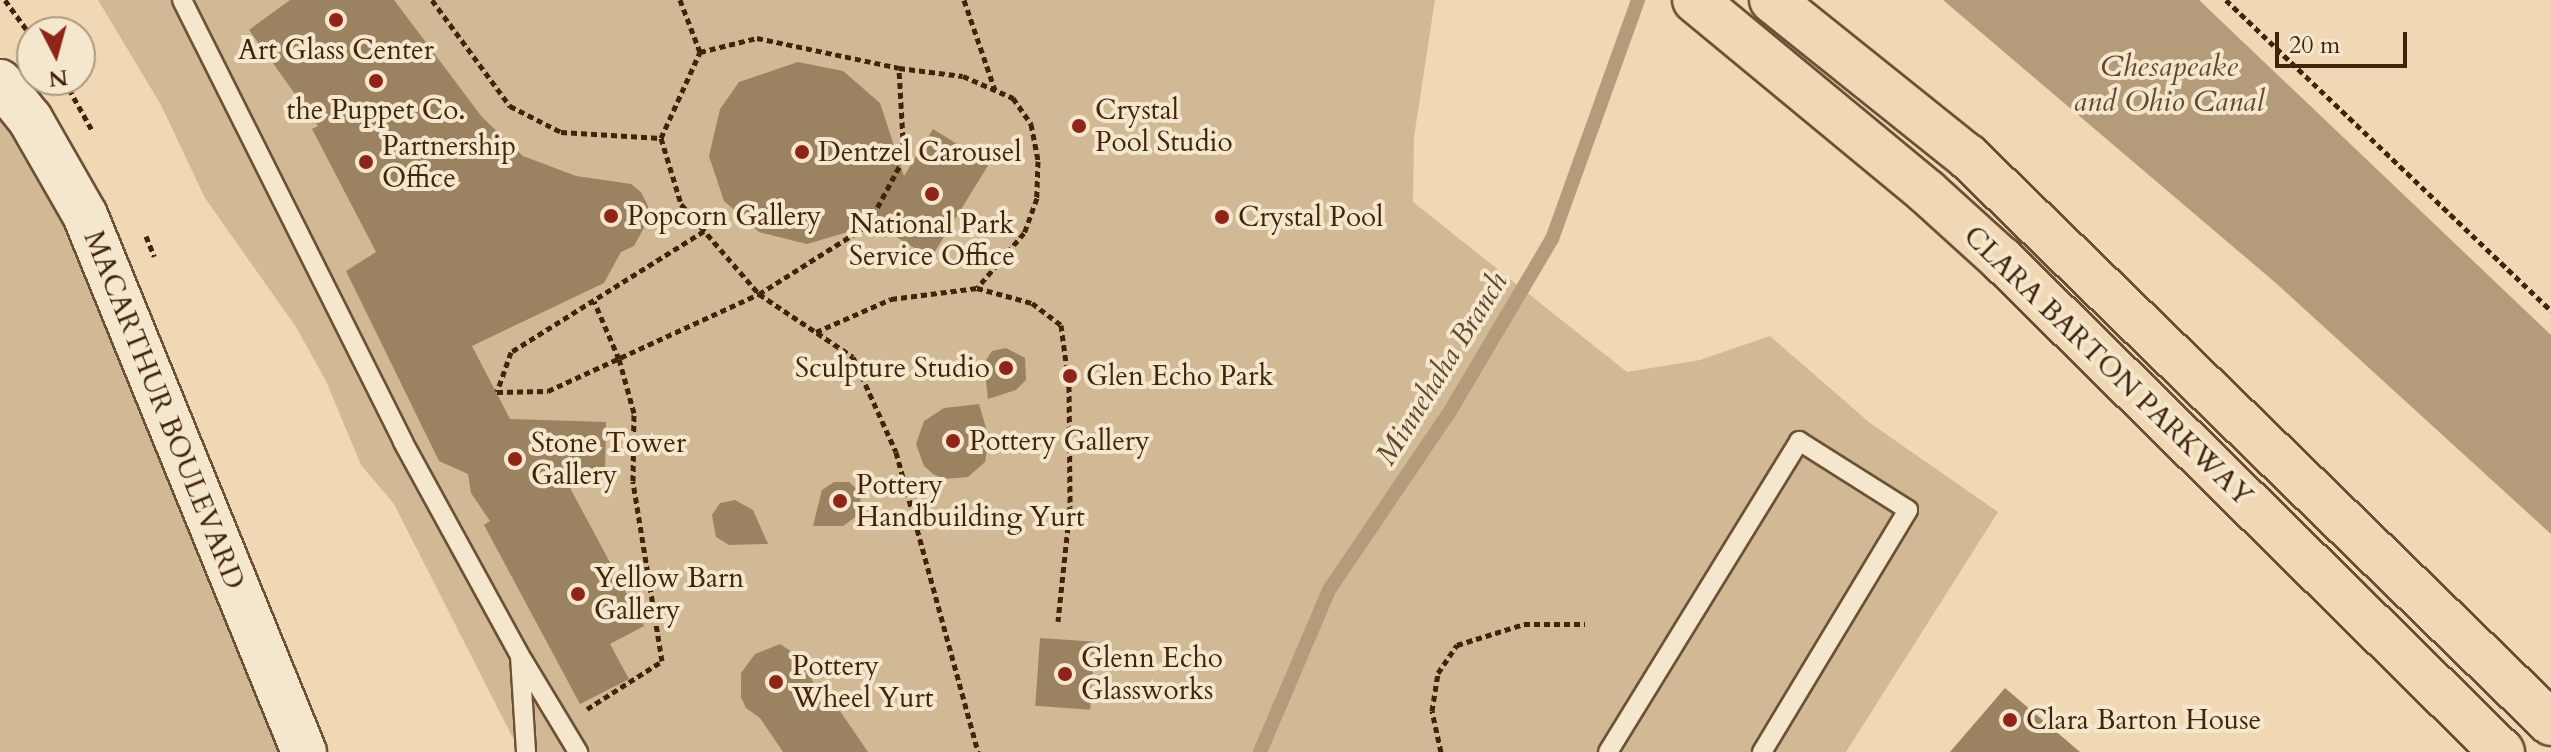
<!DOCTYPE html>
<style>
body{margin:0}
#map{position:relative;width:2551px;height:752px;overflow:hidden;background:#efd8b3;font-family:Cardo,serif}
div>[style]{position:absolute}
.green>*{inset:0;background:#d1b996}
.water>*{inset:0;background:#b49b79}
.stream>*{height:14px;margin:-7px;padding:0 7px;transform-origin:7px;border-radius:7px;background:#b49b79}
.building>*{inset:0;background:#9b8261;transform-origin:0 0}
.path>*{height:5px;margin-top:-2.5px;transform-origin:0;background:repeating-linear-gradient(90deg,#412409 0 6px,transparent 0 10px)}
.roads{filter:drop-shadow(2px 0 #6c5134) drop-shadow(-2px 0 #6c5134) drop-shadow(0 2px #6c5134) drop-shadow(0 -2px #6c5134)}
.lane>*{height:18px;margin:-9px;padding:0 9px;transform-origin:9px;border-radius:9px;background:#f5e6ce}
.secondary>*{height:44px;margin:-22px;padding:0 22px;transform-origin:22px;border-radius:22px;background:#f5e6ce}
.highway>*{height:44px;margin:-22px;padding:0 22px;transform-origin:22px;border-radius:22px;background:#efd8b3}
.dots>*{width:22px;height:22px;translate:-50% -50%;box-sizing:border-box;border:4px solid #f5e6ce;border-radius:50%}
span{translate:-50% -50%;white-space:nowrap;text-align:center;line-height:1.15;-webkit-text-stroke:8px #f5e6ce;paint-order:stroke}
.poi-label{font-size:28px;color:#412409}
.left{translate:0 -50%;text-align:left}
.right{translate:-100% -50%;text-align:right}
.street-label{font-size:28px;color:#412409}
.water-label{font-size:30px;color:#64482b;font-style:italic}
.north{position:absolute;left:16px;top:16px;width:80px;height:80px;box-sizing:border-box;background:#f5e6ce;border:2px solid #ad987f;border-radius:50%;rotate:174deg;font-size:22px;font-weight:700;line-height:32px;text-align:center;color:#412409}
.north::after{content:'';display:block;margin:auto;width:28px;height:36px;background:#8f2418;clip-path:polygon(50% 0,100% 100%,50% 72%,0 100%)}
.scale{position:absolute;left:2275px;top:32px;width:132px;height:36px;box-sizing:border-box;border:4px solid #412409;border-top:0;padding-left:10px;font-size:24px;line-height:28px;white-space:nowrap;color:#412409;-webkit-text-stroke:6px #f5e6ce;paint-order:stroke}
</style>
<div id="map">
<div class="green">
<i style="clip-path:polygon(98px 0,1435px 0,1414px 137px,1413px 202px,1627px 372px,1700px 360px,1770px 336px,1870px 423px,1998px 512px,1846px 752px,520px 752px,394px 504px,361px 465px,326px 381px,296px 327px,205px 198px,161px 105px)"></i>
<i style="clip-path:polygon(0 82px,30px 119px,304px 752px,0 752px)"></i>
</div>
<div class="water">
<i style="clip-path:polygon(1943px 0,2199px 0,2551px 335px,2551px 534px,2277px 284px)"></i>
</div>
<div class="stream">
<i style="left:1260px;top:752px;width:176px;rotate:-66.9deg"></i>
<i style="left:1329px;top:590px;width:214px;rotate:-55.9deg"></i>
<i style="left:1449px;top:413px;width:202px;rotate:-59.4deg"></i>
<i style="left:1552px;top:239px;width:254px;rotate:-70.2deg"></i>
</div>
<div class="building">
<i style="clip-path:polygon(290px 0,394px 0,482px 117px,523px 156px,576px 176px,631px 184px,641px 192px,648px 206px,646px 224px,634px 246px,621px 252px,604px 283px,472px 346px,510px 419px,606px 422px,605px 473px,561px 471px,644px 626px,610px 644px,629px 679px,580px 704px,484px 525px,490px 521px,471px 493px,468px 474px,439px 461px,346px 271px,376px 252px,312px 129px,318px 126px,249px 30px)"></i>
<i style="clip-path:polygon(798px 62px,843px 71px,880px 103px,904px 176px,933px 129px,989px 164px,931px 258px,875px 224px,807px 244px,759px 232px,724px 201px,709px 156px,720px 109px,739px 82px)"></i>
<i style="clip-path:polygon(1006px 348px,1025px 358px,1026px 380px,1016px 390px,988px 399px,984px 363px,992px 351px)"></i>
<i style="clip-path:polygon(979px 404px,989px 438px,985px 462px,968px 477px,944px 479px,933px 474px,924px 466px,916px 444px,924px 421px,944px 408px)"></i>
<i style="clip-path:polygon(834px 482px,849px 482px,860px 492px,861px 513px,843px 526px,813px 526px,822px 490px)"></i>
<i style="clip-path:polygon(735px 500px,753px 510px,768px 544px,729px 545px,716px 537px,712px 515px,720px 503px)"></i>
<i style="left:1040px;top:638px;width:55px;height:68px;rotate:4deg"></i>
<i style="clip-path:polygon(780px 644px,801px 658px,808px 668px,821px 705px,831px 698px,868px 752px,783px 752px,760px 718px,746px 708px,741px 697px,741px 673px,755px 654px)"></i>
<i style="clip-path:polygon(2005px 688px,2080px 752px,1950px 752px)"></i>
</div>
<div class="path">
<i style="left:5px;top:0;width:46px;rotate:53.9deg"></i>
<i style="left:432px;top:0;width:132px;rotate:53.7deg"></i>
<i style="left:510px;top:106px;width:57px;rotate:27deg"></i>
<i style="left:561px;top:132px;width:100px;rotate:3.4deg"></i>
<i style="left:661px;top:138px;width:69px;rotate:73.1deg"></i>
<i style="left:681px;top:204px;width:119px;rotate:49.1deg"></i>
<i style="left:759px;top:294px;width:113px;rotate:33.8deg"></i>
<i style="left:853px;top:357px;width:104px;rotate:65.6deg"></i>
<i style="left:896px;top:452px;width:311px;rotate:74.7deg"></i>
<i style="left:964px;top:0;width:95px;rotate:71deg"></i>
<i style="left:2226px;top:0;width:450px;rotate:43.7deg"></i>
<i style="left:700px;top:52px;width:59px;rotate:-13.8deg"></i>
<i style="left:757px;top:38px;width:145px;rotate:11.9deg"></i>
<i style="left:899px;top:68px;width:64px;rotate:7.1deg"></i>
<i style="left:963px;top:76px;width:55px;rotate:23.7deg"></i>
<i style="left:1013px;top:98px;width:32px;rotate:55deg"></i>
<i style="left:1031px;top:124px;width:38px;rotate:79deg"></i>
<i style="left:1038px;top:161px;width:37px;rotate:92deg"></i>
<i style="left:1037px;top:198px;width:37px;rotate:110deg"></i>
<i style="left:1024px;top:233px;width:72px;rotate:130.5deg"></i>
<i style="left:64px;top:80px;width:57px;rotate:60.8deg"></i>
<i style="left:661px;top:138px;width:94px;rotate:-65.6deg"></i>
<i style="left:700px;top:52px;width:56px;rotate:-111deg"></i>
<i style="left:704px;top:231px;width:228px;rotate:147.9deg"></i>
<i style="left:511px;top:352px;width:42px;rotate:109.3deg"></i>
<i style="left:497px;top:392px;width:51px;rotate:-1.1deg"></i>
<i style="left:548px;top:391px;width:232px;rotate:-24.7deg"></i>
<i style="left:759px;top:294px;width:129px;rotate:-32.3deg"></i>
<i style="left:868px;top:225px;width:76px;rotate:-61.8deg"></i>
<i style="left:904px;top:158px;width:90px;rotate:-93.2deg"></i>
<i style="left:146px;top:236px;width:22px;rotate:68deg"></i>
<i style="left:816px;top:332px;width:82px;rotate:-23.7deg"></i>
<i style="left:891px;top:299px;width:87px;rotate:-7.3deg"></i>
<i style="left:977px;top:288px;width:57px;rotate:15.3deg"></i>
<i style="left:1032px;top:303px;width:36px;rotate:37deg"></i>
<i style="left:1061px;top:325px;width:62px;rotate:82.5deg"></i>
<i style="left:1069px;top:386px;width:121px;rotate:89.5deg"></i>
<i style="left:1070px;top:507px;width:115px;rotate:96deg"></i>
<i style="left:587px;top:709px;width:89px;rotate:-32.6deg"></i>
<i style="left:662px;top:661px;width:182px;rotate:-99.2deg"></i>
<i style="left:633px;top:481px;width:68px;rotate:-89.2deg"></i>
<i style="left:634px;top:413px;width:56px;rotate:-105.5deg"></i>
<i style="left:619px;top:359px;width:63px;rotate:-113.3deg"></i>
<i style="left:1441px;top:752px;width:42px;rotate:-102.4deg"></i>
<i style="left:1432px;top:711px;width:38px;rotate:-81deg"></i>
<i style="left:1438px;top:673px;width:34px;rotate:-56deg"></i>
<i style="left:1457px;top:645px;width:70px;rotate:-17.4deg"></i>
<i style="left:1524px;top:624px;width:61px"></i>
</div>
<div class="roads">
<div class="lane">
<i style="left:182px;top:0;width:494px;rotate:63.4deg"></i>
<i style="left:403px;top:442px;width:244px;rotate:61.3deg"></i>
<i style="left:520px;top:656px;width:96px;rotate:86.4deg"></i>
<i style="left:522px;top:659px;width:109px;rotate:58.9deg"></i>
<i style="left:1608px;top:752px;width:365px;rotate:-58.4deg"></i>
<i style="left:1799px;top:441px;width:129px;rotate:32.3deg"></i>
<i style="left:1908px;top:510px;width:283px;rotate:121.1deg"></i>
</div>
<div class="secondary">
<i style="left:0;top:82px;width:48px;rotate:51deg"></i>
<i style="left:30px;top:119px;width:111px;rotate:60.2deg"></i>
<i style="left:85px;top:215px;width:580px;rotate:67.81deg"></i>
</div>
<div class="highway">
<i style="left:1695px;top:0;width:301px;rotate:39.6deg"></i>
<i style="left:1927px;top:192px;width:100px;rotate:42.2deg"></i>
<i style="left:2001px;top:259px;width:703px;rotate:44.54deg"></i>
<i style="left:1772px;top:0;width:250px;rotate:38.7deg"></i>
<i style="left:1967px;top:156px;width:814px;rotate:44.15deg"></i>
</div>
</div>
<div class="dots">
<i style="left:336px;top:20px;background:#8f2418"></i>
<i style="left:376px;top:81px;background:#8f2418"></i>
<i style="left:1079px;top:126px;background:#8f2418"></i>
<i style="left:802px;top:152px;background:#8f2418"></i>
<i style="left:366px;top:162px;background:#8f2418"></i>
<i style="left:932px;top:194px;background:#8f2418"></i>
<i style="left:611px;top:216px;background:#8f2418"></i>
<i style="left:1222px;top:217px;background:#8f2418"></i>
<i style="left:1006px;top:368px;background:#8f2418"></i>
<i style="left:1070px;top:376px;background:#8f2418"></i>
<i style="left:953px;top:441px;background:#8f2418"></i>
<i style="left:515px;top:459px;background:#8f2418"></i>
<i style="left:840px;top:501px;background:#8f2418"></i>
<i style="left:578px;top:594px;background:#8f2418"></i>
<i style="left:1065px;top:674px;background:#8f2418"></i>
<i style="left:776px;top:682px;background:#8f2418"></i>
<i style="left:2010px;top:720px;background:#8f2418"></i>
</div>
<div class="poi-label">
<span style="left:336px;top:50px">Art Glass Center</span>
<span style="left:376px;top:110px">the Puppet Co.</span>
<span class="left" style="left:1095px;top:126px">Crystal<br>Pool Studio</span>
<span class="left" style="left:382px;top:162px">Partnership<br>Office</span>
<span class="left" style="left:818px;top:152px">Dentzel Carousel</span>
<span class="left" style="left:627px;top:216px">Popcorn Gallery</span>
<span class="left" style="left:1238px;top:217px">Crystal Pool</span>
<span style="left:932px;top:240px">National Park<br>Service Office</span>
<span class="right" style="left:990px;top:368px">Sculpture Studio</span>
<span class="left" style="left:1086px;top:376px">Glen Echo Park</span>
<span class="left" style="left:969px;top:441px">Pottery Gallery</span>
<span class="left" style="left:531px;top:459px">Stone Tower<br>Gallery</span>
<span class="left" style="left:856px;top:501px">Pottery<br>Handbuilding Yurt</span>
<span class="left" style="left:594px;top:594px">Yellow Barn<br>Gallery</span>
<span class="left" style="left:1081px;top:674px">Glenn Echo<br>Glassworks</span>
<span class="left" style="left:792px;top:682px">Pottery<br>Wheel Yurt</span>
<span class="left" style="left:2026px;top:720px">Clara Barton House</span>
</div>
<div class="street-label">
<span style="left:2108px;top:366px;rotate:44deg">CLARA BARTON PARKWAY</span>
<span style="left:164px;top:410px;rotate:68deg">MACARTHUR BOULEVARD</span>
</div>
<div class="water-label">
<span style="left:2169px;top:84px">Chesapeake<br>and Ohio Canal</span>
<span style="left:1442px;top:369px;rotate:-58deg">Minnehaha Branch</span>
</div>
<div class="north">N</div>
<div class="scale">20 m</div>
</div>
